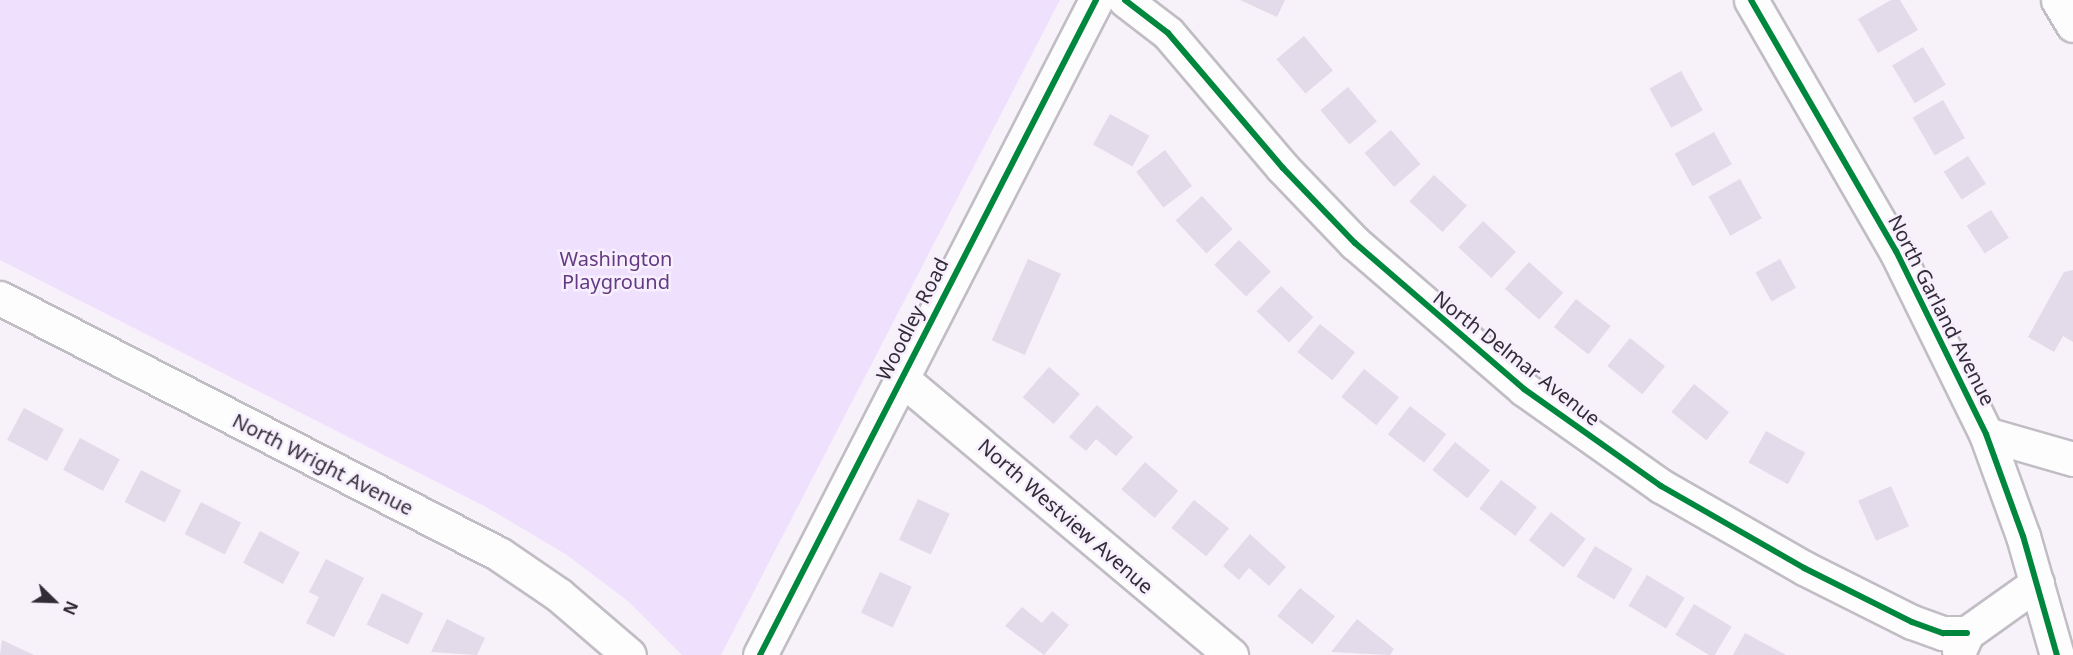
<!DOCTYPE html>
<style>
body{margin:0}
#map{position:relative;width:2073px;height:655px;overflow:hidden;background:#f7f2fa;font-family:"Noto Sans",sans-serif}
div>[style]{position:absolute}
.green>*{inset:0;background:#efe0fd}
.building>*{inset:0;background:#e3daea;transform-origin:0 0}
.roads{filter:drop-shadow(2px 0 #c1bdc5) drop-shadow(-2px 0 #c1bdc5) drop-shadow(0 2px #c1bdc5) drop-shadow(0 -2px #c1bdc5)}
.minor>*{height:33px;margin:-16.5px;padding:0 16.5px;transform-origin:16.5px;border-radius:16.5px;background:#fefdfe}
.cycleway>*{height:6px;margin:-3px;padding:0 3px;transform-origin:3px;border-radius:3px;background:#00873e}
span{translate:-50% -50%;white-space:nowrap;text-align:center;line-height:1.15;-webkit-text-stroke:5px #f7effe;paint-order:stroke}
.park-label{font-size:20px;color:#643a82}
.street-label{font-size:20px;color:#312c35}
.north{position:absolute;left:24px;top:571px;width:60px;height:60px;-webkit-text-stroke:4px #f7effe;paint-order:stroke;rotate:113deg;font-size:16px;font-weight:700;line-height:24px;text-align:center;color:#312c35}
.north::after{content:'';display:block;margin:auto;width:21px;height:27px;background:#312c35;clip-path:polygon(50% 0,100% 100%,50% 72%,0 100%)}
</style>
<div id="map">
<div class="green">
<i style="clip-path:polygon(0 0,1060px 0,721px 655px,682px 655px,629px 602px,567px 555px,486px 507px,0 260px)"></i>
</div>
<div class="building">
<i style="clip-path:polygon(1240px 0,1285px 0,1277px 17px)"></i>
<i style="clip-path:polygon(1891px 0,1900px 0,1918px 30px,1878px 53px,1858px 19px)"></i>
<i style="left:1304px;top:36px;width:45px;height:36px;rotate:50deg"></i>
<i style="left:1923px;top:47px;width:44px;height:36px;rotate:59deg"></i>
<i style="left:1681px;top:71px;width:45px;height:36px;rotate:61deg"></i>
<i style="left:1348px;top:87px;width:45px;height:36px;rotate:50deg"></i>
<i style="left:1943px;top:100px;width:44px;height:35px;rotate:60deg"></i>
<i style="left:1110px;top:114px;width:45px;height:35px;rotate:29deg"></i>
<i style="left:1391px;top:130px;width:45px;height:35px;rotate:49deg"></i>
<i style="left:1714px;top:132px;width:37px;height:45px;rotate:61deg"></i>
<i style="left:1165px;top:150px;width:45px;height:36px;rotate:53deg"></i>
<i style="left:1968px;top:156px;width:33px;height:29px;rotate:57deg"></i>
<i style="left:1434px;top:175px;width:45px;height:36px;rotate:43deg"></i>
<i style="left:1740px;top:179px;width:45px;height:36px;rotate:61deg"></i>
<i style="left:1202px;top:196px;width:45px;height:36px;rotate:47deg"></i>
<i style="left:1991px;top:210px;width:33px;height:29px;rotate:57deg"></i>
<i style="left:1483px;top:221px;width:45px;height:36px;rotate:43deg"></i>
<i style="left:1239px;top:240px;width:45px;height:35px;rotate:45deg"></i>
<i style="left:1028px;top:259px;width:36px;height:89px;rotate:24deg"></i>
<i style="left:1780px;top:259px;width:33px;height:28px;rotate:61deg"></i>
<i style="left:1529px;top:262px;width:46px;height:36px;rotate:42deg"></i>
<i style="clip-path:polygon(2073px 270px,2073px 342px,2063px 336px,2054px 352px,2028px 337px,2064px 272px)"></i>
<i style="left:1281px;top:286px;width:45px;height:35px;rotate:44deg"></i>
<i style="left:1576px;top:299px;width:44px;height:36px;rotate:38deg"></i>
<i style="left:1320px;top:324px;width:45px;height:36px;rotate:39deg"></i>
<i style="left:1630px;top:338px;width:45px;height:36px;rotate:39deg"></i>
<i style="left:1049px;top:367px;width:41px;height:40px;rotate:41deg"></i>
<i style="left:1364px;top:369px;width:45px;height:36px;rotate:39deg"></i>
<i style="left:1694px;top:384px;width:45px;height:36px;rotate:39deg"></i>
<i style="clip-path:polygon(1097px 405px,1133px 437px,1116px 456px,1096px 439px,1086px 451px,1069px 437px)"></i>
<i style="left:1410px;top:406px;width:46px;height:36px;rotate:38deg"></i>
<i style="left:24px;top:408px;width:45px;height:36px;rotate:28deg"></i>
<i style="left:1766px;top:431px;width:45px;height:36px;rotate:29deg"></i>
<i style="left:80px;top:438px;width:45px;height:36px;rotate:28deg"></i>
<i style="left:1455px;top:442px;width:45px;height:36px;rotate:39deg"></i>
<i style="left:1145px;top:462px;width:44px;height:36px;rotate:41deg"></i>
<i style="left:141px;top:470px;width:45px;height:36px;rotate:27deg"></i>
<i style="left:1501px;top:480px;width:45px;height:36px;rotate:37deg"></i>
<i style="left:1891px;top:486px;width:44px;height:36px;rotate:66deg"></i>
<i style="left:918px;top:499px;width:35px;height:45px;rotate:25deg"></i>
<i style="left:1194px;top:500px;width:45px;height:36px;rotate:39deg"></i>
<i style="left:201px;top:502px;width:45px;height:36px;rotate:27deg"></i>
<i style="left:1551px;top:512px;width:44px;height:36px;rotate:38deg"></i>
<i style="left:260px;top:531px;width:45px;height:36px;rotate:28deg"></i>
<i style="clip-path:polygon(1250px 534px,1286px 567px,1269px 586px,1249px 568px,1239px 580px,1223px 566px)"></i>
<i style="left:1595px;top:546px;width:44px;height:36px;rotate:31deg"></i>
<i style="clip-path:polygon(326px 559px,364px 578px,334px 637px,306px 623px,319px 597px,309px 592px)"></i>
<i style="left:880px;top:572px;width:35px;height:45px;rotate:25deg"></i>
<i style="left:1647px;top:575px;width:44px;height:36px;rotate:31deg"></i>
<i style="left:1300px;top:588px;width:45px;height:36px;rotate:39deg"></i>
<i style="left:382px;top:593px;width:46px;height:35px;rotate:26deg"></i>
<i style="left:1694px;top:604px;width:44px;height:36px;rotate:31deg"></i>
<i style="clip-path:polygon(1022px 607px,1042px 623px,1052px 611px,1069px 625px,1044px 655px,1005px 626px)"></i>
<i style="clip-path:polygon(447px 619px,485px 638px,477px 655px,431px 652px)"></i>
<i style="clip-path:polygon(1357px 619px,1394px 649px,1390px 655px,1331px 652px)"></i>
<i style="clip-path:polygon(1745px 633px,1786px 655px,1733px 655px)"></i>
<i style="clip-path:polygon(2px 640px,34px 655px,0 655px)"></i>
</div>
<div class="roads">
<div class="minor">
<i style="left:1125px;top:0;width:54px;rotate:37.5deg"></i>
<i style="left:1168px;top:33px;width:177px;rotate:49.6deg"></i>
<i style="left:1283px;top:168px;width:104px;rotate:46.2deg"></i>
<i style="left:1355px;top:243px;width:223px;rotate:40.8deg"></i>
<i style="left:1524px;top:389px;width:168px;rotate:35.3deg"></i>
<i style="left:1661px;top:486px;width:165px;rotate:29.8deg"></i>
<i style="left:1804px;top:568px;width:121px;rotate:26.6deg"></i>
<i style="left:1912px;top:622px;width:33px;rotate:20deg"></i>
<i style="left:1943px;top:633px;width:24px"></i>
<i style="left:1751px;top:0;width:290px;rotate:60deg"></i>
<i style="left:1896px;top:251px;width:204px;rotate:63.8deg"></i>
<i style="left:1986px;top:434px;width:109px;rotate:70.1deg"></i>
<i style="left:2023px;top:536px;width:124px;rotate:74.1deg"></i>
<i style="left:2058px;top:0;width:29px;rotate:59deg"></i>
<i style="left:0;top:298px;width:561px;rotate:27.16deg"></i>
<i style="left:499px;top:554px;width:73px;rotate:34.3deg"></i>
<i style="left:559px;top:595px;width:92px;rotate:40.6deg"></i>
<i style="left:901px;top:378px;width:431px;rotate:40deg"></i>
<i style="left:1986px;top:434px;width:91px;rotate:16deg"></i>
<i style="left:1959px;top:651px;width:20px;rotate:-66deg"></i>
<i style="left:1967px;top:633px;width:86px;rotate:-35.5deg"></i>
<i style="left:760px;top:655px;width:736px;rotate:-62.84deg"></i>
</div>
</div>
<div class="cycleway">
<i style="left:1125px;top:0;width:54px;rotate:37.5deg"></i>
<i style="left:1168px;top:33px;width:177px;rotate:49.6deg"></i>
<i style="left:1283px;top:168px;width:104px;rotate:46.2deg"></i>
<i style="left:1355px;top:243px;width:223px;rotate:40.8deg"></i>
<i style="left:1524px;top:389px;width:168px;rotate:35.3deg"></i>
<i style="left:1661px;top:486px;width:165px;rotate:29.8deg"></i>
<i style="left:1804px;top:568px;width:121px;rotate:26.6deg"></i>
<i style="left:1912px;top:622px;width:33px;rotate:20deg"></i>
<i style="left:1943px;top:633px;width:24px"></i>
<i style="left:1751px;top:0;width:290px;rotate:60deg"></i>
<i style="left:1896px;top:251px;width:204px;rotate:63.8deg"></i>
<i style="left:1986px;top:434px;width:109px;rotate:70.1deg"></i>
<i style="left:2023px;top:536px;width:124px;rotate:74.1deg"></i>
<i style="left:760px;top:655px;width:736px;rotate:-62.84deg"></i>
</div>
<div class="park-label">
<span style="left:616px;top:270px">Washington<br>Playground</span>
</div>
<div class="street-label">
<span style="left:1942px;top:310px;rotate:63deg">North Garland Avenue</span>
<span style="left:912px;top:319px;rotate:-63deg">Woodley Road</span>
<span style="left:1517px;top:358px;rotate:38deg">North Delmar Avenue</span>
<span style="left:323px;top:464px;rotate:27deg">North Wright Avenue</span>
<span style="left:1066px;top:516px;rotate:41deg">North Westview Avenue</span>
</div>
<div class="north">N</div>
</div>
